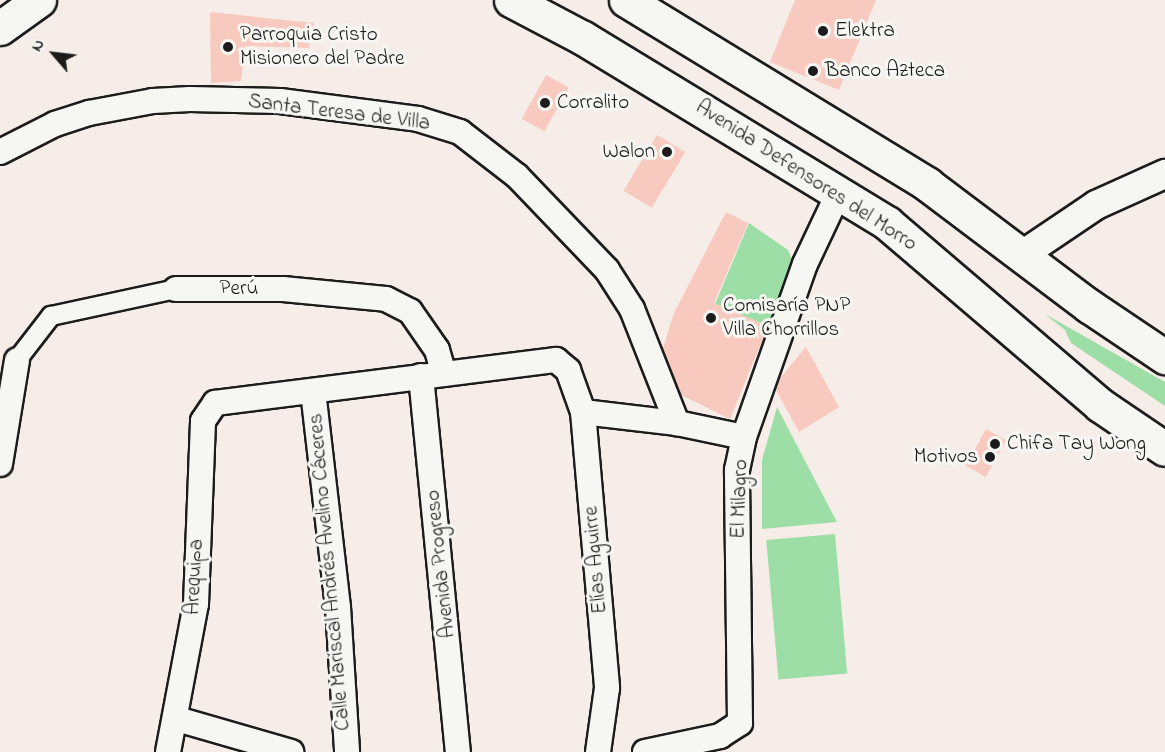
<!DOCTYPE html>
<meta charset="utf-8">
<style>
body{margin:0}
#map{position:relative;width:1165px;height:752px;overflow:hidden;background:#f6ede8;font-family:"Indie Flower",sans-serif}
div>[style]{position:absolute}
.green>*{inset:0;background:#9ddea7;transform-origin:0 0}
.building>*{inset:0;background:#f8c9be;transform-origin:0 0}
.roads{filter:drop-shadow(2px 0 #1c1c1c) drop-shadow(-2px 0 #1c1c1c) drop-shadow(0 2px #1c1c1c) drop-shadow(0 -2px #1c1c1c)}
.pedestrian>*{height:18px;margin:-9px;padding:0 9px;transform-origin:9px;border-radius:9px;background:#f6f6f2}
.minor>*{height:24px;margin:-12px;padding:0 12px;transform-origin:12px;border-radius:12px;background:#f6f6f2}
.tertiary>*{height:28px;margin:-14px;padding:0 14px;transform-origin:14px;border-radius:14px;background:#f6f6f2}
.primary>*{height:33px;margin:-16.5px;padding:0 16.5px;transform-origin:16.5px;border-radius:16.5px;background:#f6f6f2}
.dots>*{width:16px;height:16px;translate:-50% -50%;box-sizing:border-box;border:3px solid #f6f6f2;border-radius:50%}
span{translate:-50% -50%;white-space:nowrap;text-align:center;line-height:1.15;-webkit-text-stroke:6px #f6f6f2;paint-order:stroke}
.poi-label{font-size:21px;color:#1c1c1c}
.left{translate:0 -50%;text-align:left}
.right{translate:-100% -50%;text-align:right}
.street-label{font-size:21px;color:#1c1c1c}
.north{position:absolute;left:24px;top:24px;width:60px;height:60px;-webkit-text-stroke:4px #f6f6f2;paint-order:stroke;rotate:298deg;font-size:16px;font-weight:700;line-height:24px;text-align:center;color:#1c1c1c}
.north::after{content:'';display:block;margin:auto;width:21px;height:27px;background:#1c1c1c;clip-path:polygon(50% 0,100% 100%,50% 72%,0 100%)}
</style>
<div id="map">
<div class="green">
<i style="clip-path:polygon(749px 223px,788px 250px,795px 267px,770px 327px,715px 304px)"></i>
<i style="clip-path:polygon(1045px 314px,1165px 382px,1165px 406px,1071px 343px,1065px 330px)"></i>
<i style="clip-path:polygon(777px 407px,837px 522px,762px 529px,762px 460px)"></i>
<i style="left:835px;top:534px;width:140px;height:69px;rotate:85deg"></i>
</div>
<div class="building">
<i style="clip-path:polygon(795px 0,876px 0,839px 90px,770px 62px)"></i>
<i style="clip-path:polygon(210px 12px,314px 23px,309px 48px,245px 46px,241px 81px,211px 83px)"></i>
<i style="left:546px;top:75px;width:26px;height:50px;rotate:29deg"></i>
<i style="left:657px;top:135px;width:33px;height:65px;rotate:31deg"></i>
<i style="clip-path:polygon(726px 212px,748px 223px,714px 303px,768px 326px,730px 419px,681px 395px,663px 348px,674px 313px)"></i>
<i style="clip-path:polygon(806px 347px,839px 407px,799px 432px,776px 390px,780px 378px)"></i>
<i style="left:986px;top:429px;width:23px;height:42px;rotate:29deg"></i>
</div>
<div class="roads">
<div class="pedestrian">
<i style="left:17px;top:360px;width:56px;rotate:-52.3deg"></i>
<i style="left:51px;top:316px;width:128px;rotate:-12.2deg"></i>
</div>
<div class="minor">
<i style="left:0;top:152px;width:62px;rotate:-27deg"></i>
<i style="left:55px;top:124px;width:36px;rotate:-18deg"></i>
<i style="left:89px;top:113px;width:65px;rotate:-10.6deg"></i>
<i style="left:153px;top:101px;width:37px;rotate:-3deg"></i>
<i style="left:190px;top:99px;width:90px;rotate:1.3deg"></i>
<i style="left:280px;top:101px;width:139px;rotate:7.4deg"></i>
<i style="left:418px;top:119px;width:44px;rotate:17.2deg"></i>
<i style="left:460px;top:132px;width:72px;rotate:37.7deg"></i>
<i style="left:517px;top:176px;width:130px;rotate:46.2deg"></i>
<i style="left:607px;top:270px;width:46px;rotate:57.3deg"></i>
<i style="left:632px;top:309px;width:123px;rotate:68.5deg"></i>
<i style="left:176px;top:289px;width:107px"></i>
<i style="left:283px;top:289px;width:103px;rotate:5.5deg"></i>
<i style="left:386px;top:299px;width:27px;rotate:27deg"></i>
<i style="left:410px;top:311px;width:47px;rotate:55.3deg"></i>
<i style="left:437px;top:350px;width:25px;rotate:74deg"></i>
<i style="left:421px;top:376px;width:378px;rotate:84.4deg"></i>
<i style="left:313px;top:391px;width:217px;rotate:83.4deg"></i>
<i style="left:338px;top:607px;width:145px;rotate:86.4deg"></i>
<i style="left:583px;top:412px;width:95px;rotate:6.7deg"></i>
<i style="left:677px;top:423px;width:68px;rotate:11.8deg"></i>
<i style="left:0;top:464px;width:105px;rotate:-80.7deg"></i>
<i style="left:177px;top:719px;width:119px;rotate:16.1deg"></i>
<i style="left:168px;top:752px;width:151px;rotate:-79.3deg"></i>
<i style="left:196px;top:604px;width:183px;rotate:-87.8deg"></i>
<i style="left:203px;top:421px;width:22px;rotate:-56deg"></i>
<i style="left:215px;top:403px;width:344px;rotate:-7.2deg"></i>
<i style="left:556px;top:360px;width:16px;rotate:40deg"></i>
<i style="left:568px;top:370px;width:45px;rotate:70.3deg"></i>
<i style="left:583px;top:412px;width:277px;rotate:85deg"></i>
<i style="left:607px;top:688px;width:65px;rotate:98deg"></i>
<i style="left:645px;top:752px;width:77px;rotate:-12deg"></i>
<i style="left:720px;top:736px;width:24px;rotate:-33deg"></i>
<i style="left:740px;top:723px;width:253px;rotate:-90.7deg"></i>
<i style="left:737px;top:470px;width:34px;rotate:-78deg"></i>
<i style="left:744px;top:437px;width:183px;rotate:-70.6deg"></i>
<i style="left:805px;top:264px;width:80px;rotate:-64.7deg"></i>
</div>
<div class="tertiary">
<i style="left:1022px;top:255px;width:89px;rotate:-34deg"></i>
<i style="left:1096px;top:205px;width:76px;rotate:-24.2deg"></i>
</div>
<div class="primary">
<i style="left:511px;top:0;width:81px;rotate:27.8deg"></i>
<i style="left:583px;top:38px;width:356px;rotate:31.3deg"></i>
<i style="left:887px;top:223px;width:280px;rotate:40.5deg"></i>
<i style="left:1100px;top:405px;width:78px;rotate:34.1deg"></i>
<i style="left:626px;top:0;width:353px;rotate:31.4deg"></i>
<i style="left:927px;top:184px;width:203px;rotate:37deg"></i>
<i style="left:1089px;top:306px;width:92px;rotate:33.9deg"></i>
<i style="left:0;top:28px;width:48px;rotate:-35.7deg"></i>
</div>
</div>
<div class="dots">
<i style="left:823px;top:31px;background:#1c1c1c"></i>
<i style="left:228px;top:47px;background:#1c1c1c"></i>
<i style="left:813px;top:71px;background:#1c1c1c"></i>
<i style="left:545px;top:103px;background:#1c1c1c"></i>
<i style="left:667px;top:152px;background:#1c1c1c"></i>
<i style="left:711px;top:318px;background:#1c1c1c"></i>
<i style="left:995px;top:444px;background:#1c1c1c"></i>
<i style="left:990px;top:457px;background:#1c1c1c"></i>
</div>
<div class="poi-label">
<span class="left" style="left:835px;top:31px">Elektra</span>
<span class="left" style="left:240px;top:47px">Parroquia Cristo<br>Misionero del Padre</span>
<span class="left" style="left:825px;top:71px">Banco Azteca</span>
<span class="left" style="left:557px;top:103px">Corralito</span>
<span class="right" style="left:655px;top:152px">Walon</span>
<span class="left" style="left:723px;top:318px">Comisaría PNP<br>Villa Chorrillos</span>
<span class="left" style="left:1007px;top:444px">Chifa Tay Wong</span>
<span class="right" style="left:978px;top:457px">Motivos</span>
</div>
<div class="street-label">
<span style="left:339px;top:113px;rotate:7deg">Santa Teresa de Villa</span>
<span style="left:806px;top:176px;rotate:33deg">Avenida Defensores del Morro</span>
<span style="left:239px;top:289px">Perú</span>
<span style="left:740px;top:499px;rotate:-88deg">El Milagro</span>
<span style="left:596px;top:560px;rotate:-95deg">Elías Aguirre</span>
<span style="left:441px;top:564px;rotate:-96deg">Avenida Progreso</span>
<span style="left:330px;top:572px;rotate:-95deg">Calle Mariscal Andrés Avelino Cáceres</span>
<span style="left:195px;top:577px;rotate:-87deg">Arequipa</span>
</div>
<div class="north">N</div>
</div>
